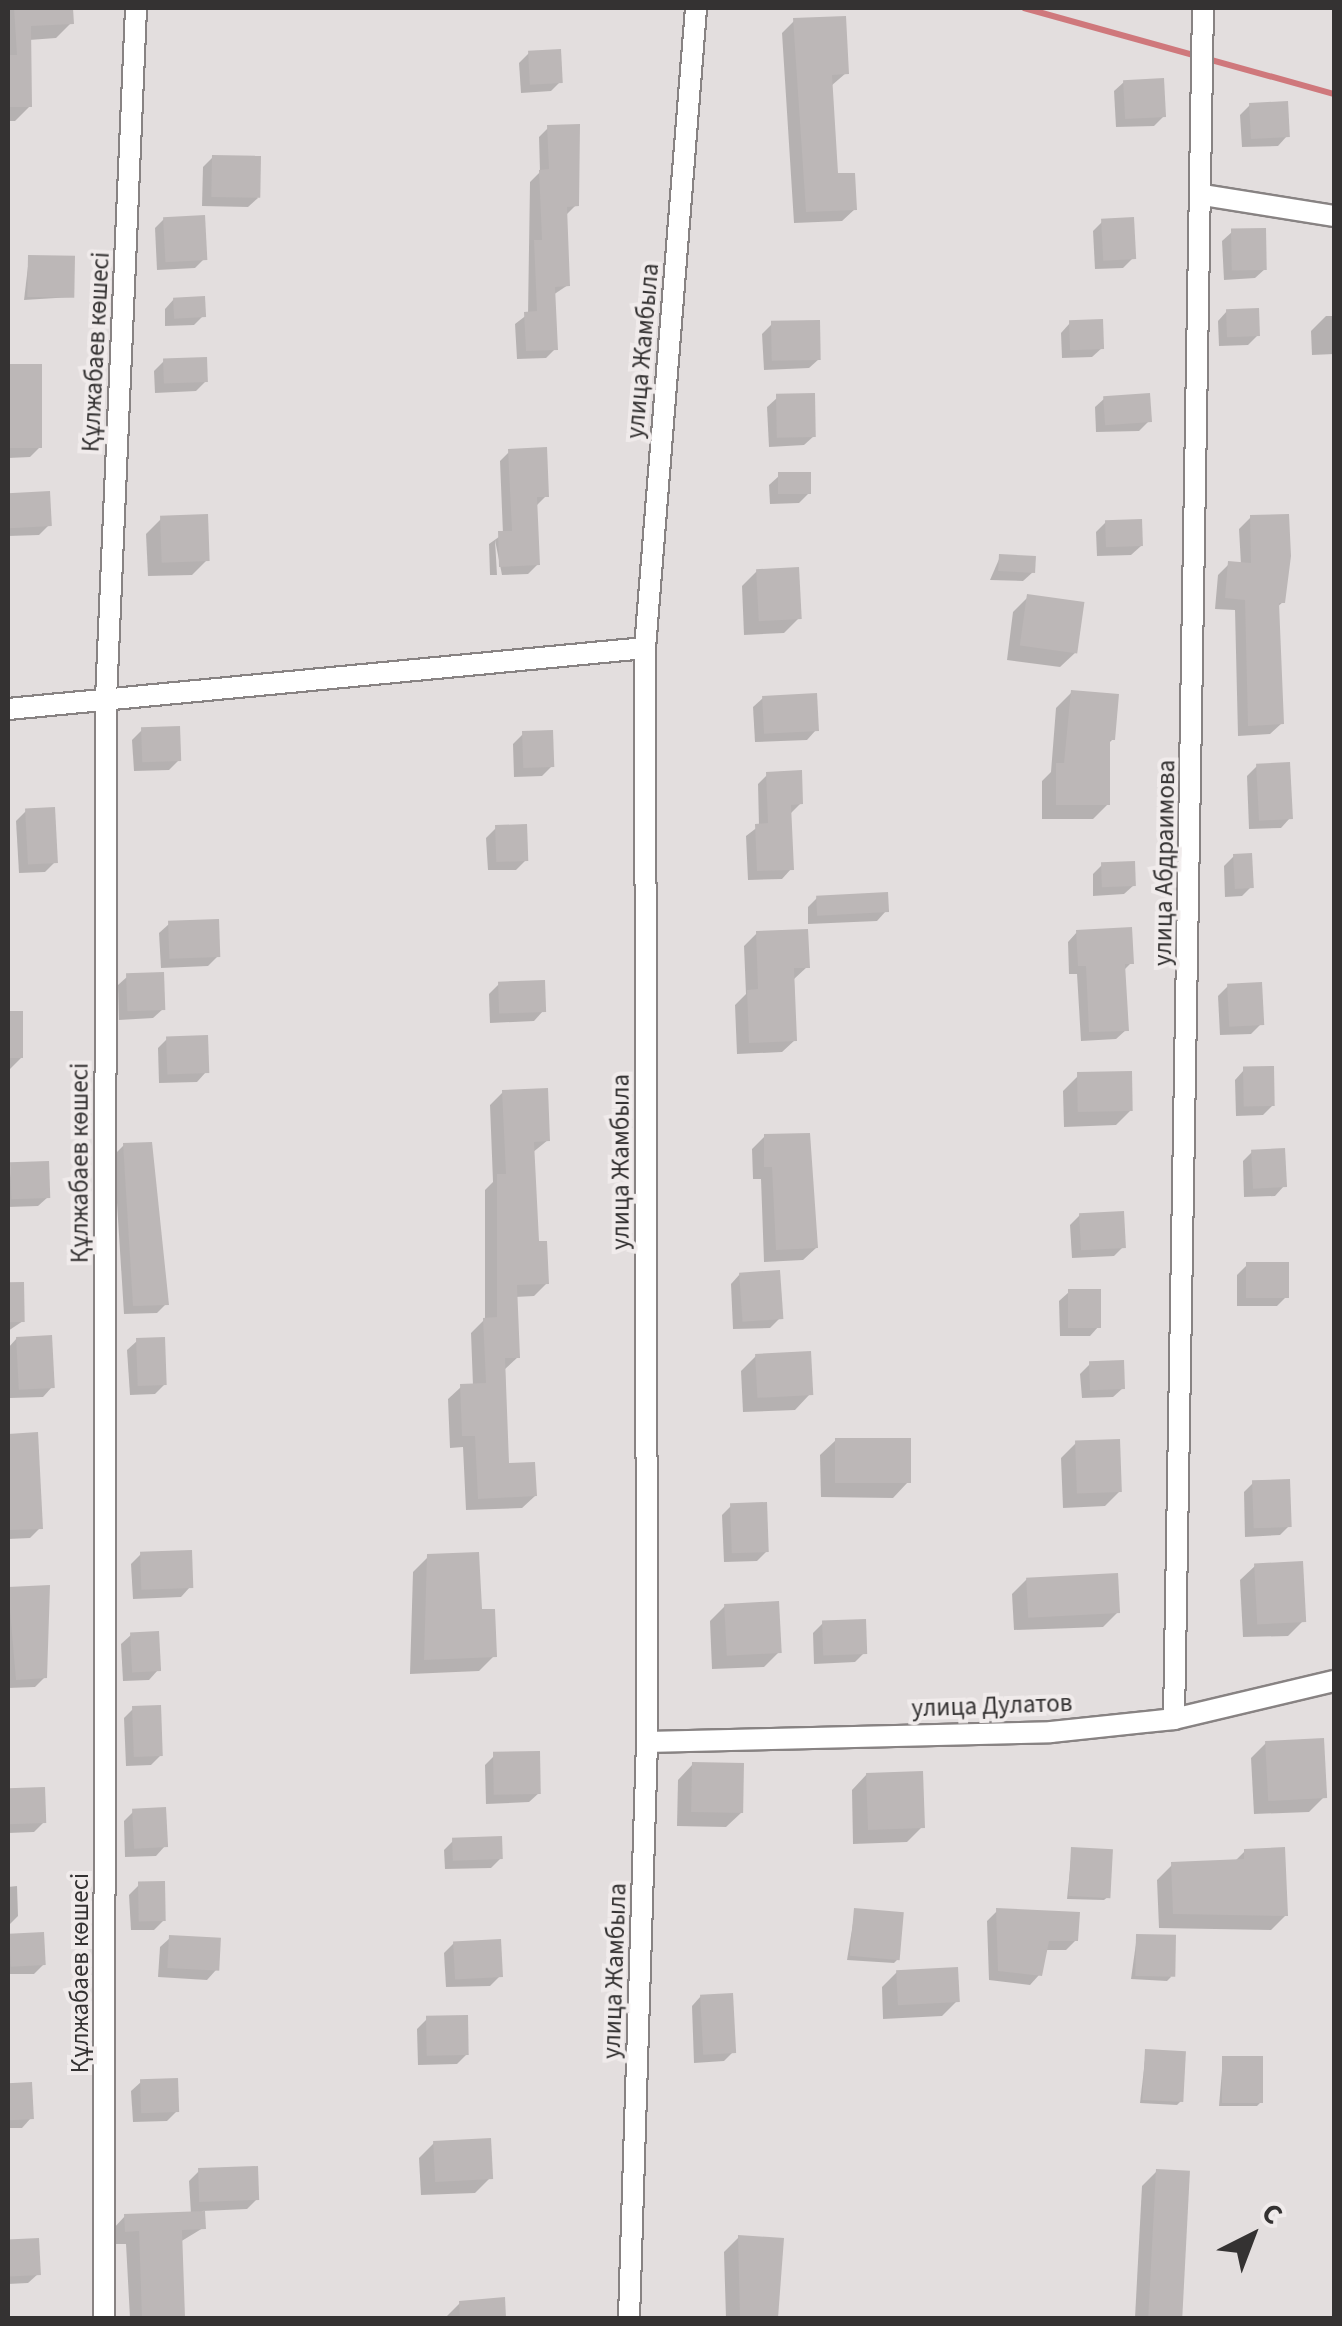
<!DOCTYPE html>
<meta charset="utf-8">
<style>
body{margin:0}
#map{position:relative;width:1342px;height:2326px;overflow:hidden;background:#e3dede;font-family:"Source Sans 3",sans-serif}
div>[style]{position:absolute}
.shadow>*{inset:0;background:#0003}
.stream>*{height:6px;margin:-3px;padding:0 3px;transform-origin:3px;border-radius:3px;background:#cf787c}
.building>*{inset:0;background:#bcb7b7;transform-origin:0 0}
.roads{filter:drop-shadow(2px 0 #888383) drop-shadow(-2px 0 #888383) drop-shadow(0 2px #888383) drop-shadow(0 -2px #888383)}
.minor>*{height:20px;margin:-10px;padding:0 10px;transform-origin:10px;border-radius:10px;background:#fff}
span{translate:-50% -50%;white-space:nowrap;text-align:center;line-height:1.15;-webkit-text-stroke:8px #f0ebeb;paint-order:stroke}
.street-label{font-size:25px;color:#343232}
.frame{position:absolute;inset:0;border:10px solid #343232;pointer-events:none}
.north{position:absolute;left:1202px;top:2186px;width:100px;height:100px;-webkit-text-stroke:8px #f0ebeb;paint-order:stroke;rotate:42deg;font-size:28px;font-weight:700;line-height:40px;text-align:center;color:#343232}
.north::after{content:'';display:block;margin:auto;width:35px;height:45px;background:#343232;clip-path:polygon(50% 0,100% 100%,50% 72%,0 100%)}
</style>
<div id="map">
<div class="shadow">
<i style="clip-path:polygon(8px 8px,71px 8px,71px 23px,56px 38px,29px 40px,30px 106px,15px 121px,8px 121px)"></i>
<i style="clip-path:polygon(794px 21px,846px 73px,831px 86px,836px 176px,855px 209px,842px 221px,794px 223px,782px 33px)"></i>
<i style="clip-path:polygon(529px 53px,560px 82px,551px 91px,521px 93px,519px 63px)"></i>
<i style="clip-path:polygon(1124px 82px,1164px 116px,1154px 126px,1116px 127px,1114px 91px)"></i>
<i style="clip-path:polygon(1250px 105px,1287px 136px,1278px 146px,1242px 147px,1240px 115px)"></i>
<i style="clip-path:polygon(548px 128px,576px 205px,566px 215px,568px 285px,553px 295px,555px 349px,546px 358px,517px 359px,515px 324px,528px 314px,530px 182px,540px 172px,539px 137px)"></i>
<i style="clip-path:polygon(213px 157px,258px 198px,248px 207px,202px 206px,203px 167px)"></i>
<i style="clip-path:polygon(164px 219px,204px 259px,195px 268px,157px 270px,155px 228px)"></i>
<i style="clip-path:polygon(1103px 221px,1133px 258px,1123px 268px,1095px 269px,1093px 231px)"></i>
<i style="clip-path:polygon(1232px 232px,1265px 269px,1255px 278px,1224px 280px,1222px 241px)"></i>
<i style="clip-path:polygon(29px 258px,72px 297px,24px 300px)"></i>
<i style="clip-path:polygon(174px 299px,203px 316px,194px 325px,165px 326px,165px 309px)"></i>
<i style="clip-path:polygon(1227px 311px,1258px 335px,1248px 345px,1219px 346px,1218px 321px)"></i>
<i style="clip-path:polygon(1326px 316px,1334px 316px,1334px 354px,1312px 355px,1311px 331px)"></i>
<i style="clip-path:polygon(1070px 323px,1102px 348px,1092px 357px,1062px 358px,1061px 333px)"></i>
<i style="clip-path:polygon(772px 324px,819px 359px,809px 368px,764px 370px,762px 334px)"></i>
<i style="clip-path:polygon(164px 361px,206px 381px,196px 391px,155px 393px,154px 371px)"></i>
<i style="clip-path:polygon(40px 367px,40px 447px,30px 457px,8px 458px,8px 368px)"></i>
<i style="clip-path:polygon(777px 398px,814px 436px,804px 445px,769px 447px,767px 407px)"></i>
<i style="clip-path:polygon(1105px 398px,1149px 421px,1139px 431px,1096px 432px,1095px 407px)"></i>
<i style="clip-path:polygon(509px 452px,546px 496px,535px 507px,538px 564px,528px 574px,502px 575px,495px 540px,497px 575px,490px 575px,489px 544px,503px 534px,500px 461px)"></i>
<i style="clip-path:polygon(779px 476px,809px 493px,799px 503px,770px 504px,769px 485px)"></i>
<i style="clip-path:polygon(8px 495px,49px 525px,39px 535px,8px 536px)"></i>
<i style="clip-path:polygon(1251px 517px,1283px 602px,1276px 608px,1282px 723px,1270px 734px,1238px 736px,1235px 610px,1215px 609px,1218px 575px,1229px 564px,1241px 565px,1239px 529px)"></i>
<i style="clip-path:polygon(161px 519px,207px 560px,192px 575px,148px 576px,146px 534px)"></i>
<i style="clip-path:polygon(1106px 522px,1141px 546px,1131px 555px,1097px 556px,1096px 532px)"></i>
<i style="clip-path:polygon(1000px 557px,1033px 572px,1023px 581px,990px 580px)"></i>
<i style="clip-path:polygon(757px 571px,799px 618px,784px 633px,744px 635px,742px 586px)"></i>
<i style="clip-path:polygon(1028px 597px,1076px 652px,1060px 667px,1007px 660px,1013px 612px)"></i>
<i style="clip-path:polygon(1072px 692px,1113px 739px,1107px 745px,1108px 804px,1093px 819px,1042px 819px,1042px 781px,1051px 772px,1056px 708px)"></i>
<i style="clip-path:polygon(763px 698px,816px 730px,807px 740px,755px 742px,753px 707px)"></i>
<i style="clip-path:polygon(142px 730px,179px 760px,169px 770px,134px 771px,132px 740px)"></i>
<i style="clip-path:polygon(523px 734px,552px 766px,542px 776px,514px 777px,513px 744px)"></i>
<i style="clip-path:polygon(1257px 766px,1290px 818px,1281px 828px,1249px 829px,1247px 776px)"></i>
<i style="clip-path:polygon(767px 775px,801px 803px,791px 813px,791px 869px,782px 879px,748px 880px,746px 836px,759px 826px,758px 784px)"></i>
<i style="clip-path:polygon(26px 811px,55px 862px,45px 872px,19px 873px,16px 821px)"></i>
<i style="clip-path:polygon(496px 828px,526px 860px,516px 870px,488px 870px,486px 838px)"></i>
<i style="clip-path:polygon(1234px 856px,1251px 887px,1242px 896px,1225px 897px,1224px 866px)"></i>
<i style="clip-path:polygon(1102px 865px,1134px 885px,1124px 894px,1093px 896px,1093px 874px)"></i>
<i style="clip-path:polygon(818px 897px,886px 911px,877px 921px,808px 924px,808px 907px)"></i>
<i style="clip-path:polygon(169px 924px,218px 956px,208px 966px,161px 968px,159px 933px)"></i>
<i style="clip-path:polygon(1077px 932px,1131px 963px,1123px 971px,1126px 1030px,1116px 1039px,1081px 1041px,1077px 974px,1069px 974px,1068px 942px)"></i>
<i style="clip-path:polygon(757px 933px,807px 967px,794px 979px,795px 1040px,782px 1052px,737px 1054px,735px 1005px,746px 994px,744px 946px)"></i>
<i style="clip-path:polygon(128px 976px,163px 1009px,153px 1018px,119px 1020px,118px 985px)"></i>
<i style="clip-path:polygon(499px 984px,543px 1011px,534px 1021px,490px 1023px,489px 994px)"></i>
<i style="clip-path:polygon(1228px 986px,1261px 1024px,1251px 1034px,1220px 1035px,1218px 996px)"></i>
<i style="clip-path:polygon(21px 1013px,23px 1056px,8px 1071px,8px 1014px)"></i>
<i style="clip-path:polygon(167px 1039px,206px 1072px,197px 1082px,159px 1083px,158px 1048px)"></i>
<i style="clip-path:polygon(1244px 1070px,1273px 1105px,1263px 1115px,1236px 1116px,1235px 1080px)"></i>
<i style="clip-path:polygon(1078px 1076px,1131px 1110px,1116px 1125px,1064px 1127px,1063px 1091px)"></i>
<i style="clip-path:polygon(503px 1092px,548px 1140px,532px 1153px,536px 1244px,547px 1283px,534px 1296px,515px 1297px,518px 1357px,505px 1369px,507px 1466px,535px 1496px,522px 1508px,466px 1510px,463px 1447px,450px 1448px,448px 1399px,461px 1387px,473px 1386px,471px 1333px,485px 1319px,485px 1190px,493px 1182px,490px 1105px)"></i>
<i style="clip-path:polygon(765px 1136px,816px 1248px,803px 1260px,764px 1262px,761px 1179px,753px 1179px,752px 1149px)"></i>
<i style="clip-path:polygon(124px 1145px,166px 1304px,157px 1313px,124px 1314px,114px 1155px)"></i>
<i style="clip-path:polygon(1252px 1152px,1284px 1186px,1275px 1196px,1244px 1197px,1243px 1161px)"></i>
<i style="clip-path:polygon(11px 1164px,48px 1197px,38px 1206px,8px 1207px)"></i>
<i style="clip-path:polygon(1080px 1215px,1123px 1247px,1114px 1256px,1072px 1258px,1070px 1225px)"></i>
<i style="clip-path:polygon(1247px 1265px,1287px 1296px,1277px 1306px,1237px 1306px,1237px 1275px)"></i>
<i style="clip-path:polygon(740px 1274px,780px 1318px,770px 1328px,733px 1329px,731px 1284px)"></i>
<i style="clip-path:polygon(21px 1284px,23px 1321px,8px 1331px,8px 1285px)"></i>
<i style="clip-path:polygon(1069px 1292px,1099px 1326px,1090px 1336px,1060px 1336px,1059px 1301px)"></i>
<i style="clip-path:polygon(17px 1338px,52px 1387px,43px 1397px,10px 1398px,8px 1348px)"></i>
<i style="clip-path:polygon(137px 1341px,165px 1384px,155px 1394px,130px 1395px,127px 1350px)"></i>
<i style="clip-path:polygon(756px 1356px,810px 1394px,795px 1410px,743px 1412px,741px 1371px)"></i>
<i style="clip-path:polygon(1090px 1364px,1123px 1388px,1113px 1397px,1082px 1398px,1080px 1374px)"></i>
<i style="clip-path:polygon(36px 1435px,40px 1528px,30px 1538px,8px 1539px,8px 1436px)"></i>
<i style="clip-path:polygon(836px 1440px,908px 1482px,893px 1498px,821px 1497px,820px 1455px)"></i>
<i style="clip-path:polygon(1076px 1443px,1120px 1491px,1105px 1506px,1063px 1508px,1061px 1458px)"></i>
<i style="clip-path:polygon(1253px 1483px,1289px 1526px,1280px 1535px,1245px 1537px,1244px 1492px)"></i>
<i style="clip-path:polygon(731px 1506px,767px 1551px,757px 1561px,724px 1562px,722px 1515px)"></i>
<i style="clip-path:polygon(141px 1554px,190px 1587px,181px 1597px,133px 1599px,131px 1564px)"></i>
<i style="clip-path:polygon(428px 1557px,479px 1612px,494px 1656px,479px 1671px,410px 1674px,413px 1572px)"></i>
<i style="clip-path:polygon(1256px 1565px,1303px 1621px,1288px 1636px,1243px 1637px,1240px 1580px)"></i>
<i style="clip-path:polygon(1027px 1579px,1118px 1612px,1103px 1627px,1014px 1630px,1012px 1594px)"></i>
<i style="clip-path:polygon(47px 1588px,45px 1677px,35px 1687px,8px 1688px,8px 1589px)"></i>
<i style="clip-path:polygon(726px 1605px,779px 1652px,764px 1667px,712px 1669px,710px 1621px)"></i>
<i style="clip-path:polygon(823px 1623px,864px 1653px,855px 1662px,814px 1664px,813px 1633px)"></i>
<i style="clip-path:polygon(131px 1635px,158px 1670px,149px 1680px,123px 1681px,121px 1644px)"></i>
<i style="clip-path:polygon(133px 1709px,160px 1756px,151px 1765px,126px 1766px,124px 1718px)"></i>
<i style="clip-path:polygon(1266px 1743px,1324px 1797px,1309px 1812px,1254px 1814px,1251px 1758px)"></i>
<i style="clip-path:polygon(494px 1756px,539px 1793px,529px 1802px,486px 1804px,485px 1765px)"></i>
<i style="clip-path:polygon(693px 1764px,742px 1812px,726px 1827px,677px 1826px,678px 1780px)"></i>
<i style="clip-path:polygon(867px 1774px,922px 1827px,907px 1842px,853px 1844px,852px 1790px)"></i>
<i style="clip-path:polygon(42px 1790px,44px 1822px,34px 1832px,8px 1833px,8px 1791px)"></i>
<i style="clip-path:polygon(134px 1811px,165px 1846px,156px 1856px,125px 1857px,124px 1821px)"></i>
<i style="clip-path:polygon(453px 1841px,501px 1858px,491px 1868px,445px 1869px,444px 1850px)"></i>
<i style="clip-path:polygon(1072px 1850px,1109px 1896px,1104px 1900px,1067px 1899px)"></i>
<i style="clip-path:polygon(1245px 1851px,1286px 1915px,1271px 1930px,1159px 1928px,1157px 1880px,1172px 1865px,1234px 1862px)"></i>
<i style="clip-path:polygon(139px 1885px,164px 1920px,154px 1930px,131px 1930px,129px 1895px)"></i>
<i style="clip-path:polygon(17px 1886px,18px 1916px,8px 1926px,8px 1887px)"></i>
<i style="clip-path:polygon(855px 1911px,898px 1959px,894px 1963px,847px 1960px)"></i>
<i style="clip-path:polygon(997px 1911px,1076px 1940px,1066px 1950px,1044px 1950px,1039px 1975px,1030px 1985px,989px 1980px,987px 1921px)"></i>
<i style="clip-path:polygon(10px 1936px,44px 1964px,34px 1974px,8px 1974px)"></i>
<i style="clip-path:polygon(1137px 1936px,1171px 1977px,1167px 1981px,1131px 1979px)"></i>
<i style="clip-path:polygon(170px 1938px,216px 1970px,207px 1980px,158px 1977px,160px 1947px)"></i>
<i style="clip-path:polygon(454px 1943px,500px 1976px,490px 1986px,446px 1987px,444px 1953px)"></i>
<i style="clip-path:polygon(897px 1972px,957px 2001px,942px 2016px,883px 2019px,882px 1987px)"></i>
<i style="clip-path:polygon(701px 1996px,733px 2052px,724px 2061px,694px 2063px,692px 2006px)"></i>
<i style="clip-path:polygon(427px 2019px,467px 2054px,457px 2064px,418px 2065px,417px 2029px)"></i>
<i style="clip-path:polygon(1146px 2052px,1181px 2101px,1177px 2105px,1140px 2103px)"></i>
<i style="clip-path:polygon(1223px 2059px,1261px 2102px,1257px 2106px,1219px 2106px)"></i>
<i style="clip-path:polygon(141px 2082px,177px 2111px,167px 2121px,133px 2122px,131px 2091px)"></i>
<i style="clip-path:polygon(8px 2085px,30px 2085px,31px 2118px,22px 2128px,8px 2128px)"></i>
<i style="clip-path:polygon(434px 2143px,490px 2178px,475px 2193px,421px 2195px,419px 2158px)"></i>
<i style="clip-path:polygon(199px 2171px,257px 2199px,247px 2209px,202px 2211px,203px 2228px,180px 2242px,180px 2318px,130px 2318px,126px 2244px,112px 2244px,112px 2230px,125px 2216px,191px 2214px,189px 2181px)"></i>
<i style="clip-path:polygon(1157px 2171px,1187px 2173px,1179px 2318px,1135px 2318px,1142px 2186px)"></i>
<i style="clip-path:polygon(739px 2237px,782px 2240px,776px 2318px,726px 2318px,724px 2252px)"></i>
<i style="clip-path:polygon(37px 2241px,38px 2274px,28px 2283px,8px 2284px,8px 2242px)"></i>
<i style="clip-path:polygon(502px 2299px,504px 2318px,445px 2318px,460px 2303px)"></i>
</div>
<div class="stream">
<i style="left:1024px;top:8px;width:322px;rotate:15.5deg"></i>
</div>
<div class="building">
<i style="clip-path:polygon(14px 8px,73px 8px,74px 24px,31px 26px,32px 107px,8px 107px,8px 55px,17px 55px)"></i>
<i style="clip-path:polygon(846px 16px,849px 74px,832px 75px,838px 173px,855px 173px,857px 210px,806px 212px,793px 18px)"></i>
<i style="left:561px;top:49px;width:34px;height:33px;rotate:87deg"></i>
<i style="left:1164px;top:78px;width:39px;height:41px;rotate:87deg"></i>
<i style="left:1288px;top:101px;width:36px;height:39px;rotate:87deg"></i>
<i style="clip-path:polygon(580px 124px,579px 206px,567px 207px,570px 286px,555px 287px,558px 350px,526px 351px,524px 312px,537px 311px,534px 240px,542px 240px,539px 170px,549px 169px,547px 125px)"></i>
<i style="left:212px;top:155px;width:49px;height:42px;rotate:1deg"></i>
<i style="left:205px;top:215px;width:45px;height:42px;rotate:87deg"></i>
<i style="left:1134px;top:217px;width:42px;height:33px;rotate:87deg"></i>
<i style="left:1266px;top:228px;width:42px;height:35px;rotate:89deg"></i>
<i style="left:28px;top:255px;width:47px;height:42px;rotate:1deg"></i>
<i style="left:205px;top:296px;width:21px;height:32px;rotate:87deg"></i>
<i style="left:1259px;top:308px;width:28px;height:33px;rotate:88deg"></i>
<i style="left:1103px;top:319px;width:30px;height:34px;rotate:88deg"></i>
<i style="left:820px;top:320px;width:40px;height:49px;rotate:89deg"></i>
<i style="left:207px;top:357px;width:25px;height:44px;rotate:88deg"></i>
<i style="left:42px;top:364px;width:84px;height:34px;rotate:90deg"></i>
<i style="left:815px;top:393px;width:44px;height:39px;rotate:89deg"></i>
<i style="left:1150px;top:393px;width:29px;height:47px;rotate:86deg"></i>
<i style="clip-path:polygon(547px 447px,549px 497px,537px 497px,540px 565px,499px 567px,498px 531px,512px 531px,508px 449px)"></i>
<i style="left:811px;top:472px;width:22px;height:33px;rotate:90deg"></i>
<i style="left:50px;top:491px;width:35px;height:42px;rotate:87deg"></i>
<i style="left:208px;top:514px;width:47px;height:48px;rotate:88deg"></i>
<i style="clip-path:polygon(1289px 514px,1291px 556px,1285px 603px,1279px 603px,1284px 724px,1248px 726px,1245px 600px,1225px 598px,1228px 561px,1251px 563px,1250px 515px)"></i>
<i style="left:1142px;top:519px;width:27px;height:37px;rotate:88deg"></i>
<i style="left:999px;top:554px;width:37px;height:17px;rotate:3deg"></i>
<i style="left:799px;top:567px;width:52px;height:43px;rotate:87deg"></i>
<i style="left:1027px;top:594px;width:58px;height:52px;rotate:8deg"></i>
<i style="clip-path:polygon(1071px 690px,1119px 694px,1115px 740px,1110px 740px,1110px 805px,1056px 805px,1056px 763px,1064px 763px)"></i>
<i style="left:817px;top:693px;width:38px;height:55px;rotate:87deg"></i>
<i style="left:180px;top:726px;width:35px;height:39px;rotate:88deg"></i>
<i style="left:553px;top:730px;width:37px;height:31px;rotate:88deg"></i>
<i style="left:1290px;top:762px;width:57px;height:34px;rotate:87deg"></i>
<i style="clip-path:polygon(802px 770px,803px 804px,791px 805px,794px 870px,757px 871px,755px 824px,768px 823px,766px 772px)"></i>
<i style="left:55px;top:807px;width:56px;height:30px;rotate:87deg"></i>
<i style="left:527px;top:824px;width:37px;height:32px;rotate:88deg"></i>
<i style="left:1252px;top:853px;width:35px;height:19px;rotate:87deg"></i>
<i style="left:1135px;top:861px;width:25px;height:34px;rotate:88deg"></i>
<i style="left:888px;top:892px;width:20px;height:72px;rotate:87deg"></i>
<i style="left:219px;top:919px;width:38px;height:51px;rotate:88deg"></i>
<i style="clip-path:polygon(1132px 927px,1134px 964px,1125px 964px,1129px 1031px,1089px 1032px,1086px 966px,1078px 966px,1076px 930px)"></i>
<i style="clip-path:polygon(808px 929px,810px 968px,794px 968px,797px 1041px,749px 1043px,747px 990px,758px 989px,756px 931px)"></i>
<i style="left:164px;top:972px;width:38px;height:38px;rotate:88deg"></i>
<i style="left:545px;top:980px;width:32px;height:47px;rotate:88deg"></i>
<i style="left:1262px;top:982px;width:43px;height:35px;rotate:87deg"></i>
<i style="left:8px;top:1011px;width:15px;height:47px"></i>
<i style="left:208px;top:1035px;width:38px;height:42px;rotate:88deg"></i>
<i style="left:1274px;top:1066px;width:40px;height:31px;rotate:89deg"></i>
<i style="left:1132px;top:1071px;width:40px;height:55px;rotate:89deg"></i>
<i style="clip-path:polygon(548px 1088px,550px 1141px,534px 1142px,539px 1241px,547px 1241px,549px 1284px,517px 1285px,520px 1358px,505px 1358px,509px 1463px,535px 1462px,537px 1496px,478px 1499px,475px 1436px,462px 1436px,460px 1384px,486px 1383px,483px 1318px,497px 1317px,497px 1174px,506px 1174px,502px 1090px)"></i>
<i style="clip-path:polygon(810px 1133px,818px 1248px,776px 1250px,772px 1167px,764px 1167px,764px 1134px)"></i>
<i style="clip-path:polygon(152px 1142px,169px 1305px,133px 1306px,123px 1143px)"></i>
<i style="left:1285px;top:1148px;width:39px;height:34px;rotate:87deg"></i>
<i style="left:49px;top:1161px;width:37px;height:39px;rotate:88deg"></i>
<i style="left:1124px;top:1211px;width:37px;height:45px;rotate:87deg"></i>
<i style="left:1246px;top:1262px;width:43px;height:36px"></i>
<i style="left:780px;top:1270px;width:49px;height:41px;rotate:86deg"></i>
<i style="left:24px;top:1282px;width:40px;height:16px;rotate:89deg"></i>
<i style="left:1068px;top:1289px;width:33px;height:39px"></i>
<i style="left:52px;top:1335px;width:53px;height:36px;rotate:87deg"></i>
<i style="left:165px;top:1337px;width:48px;height:29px;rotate:88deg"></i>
<i style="left:811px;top:1351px;width:44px;height:56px;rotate:87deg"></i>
<i style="left:1124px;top:1360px;width:29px;height:35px;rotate:88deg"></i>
<i style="clip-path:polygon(38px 1432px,43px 1529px,8px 1530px,8px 1434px)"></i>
<i style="left:835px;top:1438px;width:76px;height:45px"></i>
<i style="left:1120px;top:1439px;width:53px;height:45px;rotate:88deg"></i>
<i style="left:1290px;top:1479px;width:48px;height:38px;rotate:88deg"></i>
<i style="left:767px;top:1502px;width:50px;height:37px;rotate:88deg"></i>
<i style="left:192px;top:1550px;width:38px;height:52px;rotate:88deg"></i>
<i style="clip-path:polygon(479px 1552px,482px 1609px,495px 1609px,497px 1657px,424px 1660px,427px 1554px)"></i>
<i style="left:1303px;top:1561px;width:61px;height:49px;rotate:87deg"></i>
<i style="left:1118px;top:1573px;width:40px;height:92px;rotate:87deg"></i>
<i style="clip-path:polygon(50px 1585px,47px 1678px,16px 1680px,8px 1587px)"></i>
<i style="left:779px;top:1601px;width:52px;height:55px;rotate:87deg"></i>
<i style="left:866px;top:1619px;width:35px;height:44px;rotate:88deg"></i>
<i style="left:159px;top:1631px;width:40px;height:29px;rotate:87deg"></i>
<i style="left:161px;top:1705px;width:51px;height:29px;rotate:88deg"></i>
<i style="left:1324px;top:1738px;width:60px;height:59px;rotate:87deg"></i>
<i style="left:540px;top:1751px;width:43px;height:47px;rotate:89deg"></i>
<i style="left:692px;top:1762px;width:52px;height:50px;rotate:1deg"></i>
<i style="left:923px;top:1771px;width:57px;height:57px;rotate:88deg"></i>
<i style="left:45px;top:1787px;width:36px;height:37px;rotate:88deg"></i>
<i style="left:166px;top:1807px;width:40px;height:34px;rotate:87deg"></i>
<i style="left:502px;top:1836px;width:23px;height:50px;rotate:88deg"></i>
<i style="left:1071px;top:1847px;width:42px;height:49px;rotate:3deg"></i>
<i style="clip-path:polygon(1285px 1847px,1288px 1916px,1173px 1914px,1171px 1862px,1244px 1859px,1244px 1849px)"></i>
<i style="left:165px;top:1881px;width:40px;height:27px;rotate:89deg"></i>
<i style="left:854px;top:1908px;width:50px;height:48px;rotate:5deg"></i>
<i style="clip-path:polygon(996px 1908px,1080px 1912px,1078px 1941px,1049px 1941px,1042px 1976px,998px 1971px)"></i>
<i style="left:44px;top:1932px;width:33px;height:35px;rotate:87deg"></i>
<i style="left:1136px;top:1934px;width:40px;height:42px;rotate:1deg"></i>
<i style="left:169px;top:1935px;width:52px;height:33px;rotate:3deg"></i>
<i style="left:501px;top:1939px;width:38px;height:48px;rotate:87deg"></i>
<i style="left:958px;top:1967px;width:35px;height:62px;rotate:87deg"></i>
<i style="left:733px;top:1993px;width:60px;height:33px;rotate:87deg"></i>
<i style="left:468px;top:2015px;width:40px;height:42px;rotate:89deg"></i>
<i style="left:1145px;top:2049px;width:41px;height:51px;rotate:3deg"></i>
<i style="left:1222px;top:2056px;width:41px;height:47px"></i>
<i style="left:178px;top:2078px;width:34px;height:38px;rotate:88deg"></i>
<i style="left:32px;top:2082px;width:37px;height:24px;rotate:87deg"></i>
<i style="left:491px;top:2138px;width:41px;height:58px;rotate:87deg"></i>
<i style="left:258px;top:2166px;width:34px;height:60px;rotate:88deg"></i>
<i style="left:1156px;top:2169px;width:34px;height:149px;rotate:3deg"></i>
<i style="clip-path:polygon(205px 2211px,206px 2229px,182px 2230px,185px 2317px,142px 2318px,139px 2231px,125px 2232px,124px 2214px)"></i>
<i style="clip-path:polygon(738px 2235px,784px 2238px,778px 2318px,740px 2318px)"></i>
<i style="left:39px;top:2238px;width:37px;height:31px;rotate:87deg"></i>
<i style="clip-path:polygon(505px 2297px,506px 2318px,460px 2318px,459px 2301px)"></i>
</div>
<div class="roads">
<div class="minor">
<i style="left:1203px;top:195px;width:133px;rotate:9.1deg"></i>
<i style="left:8px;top:709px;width:640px;rotate:-5.47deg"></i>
<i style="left:1174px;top:1719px;width:1711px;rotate:-89.03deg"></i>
<i style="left:647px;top:1742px;width:404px;rotate:-1.4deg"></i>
<i style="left:1051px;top:1732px;width:124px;rotate:-6deg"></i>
<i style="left:1174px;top:1719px;width:164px;rotate:-13.4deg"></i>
<i style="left:104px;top:2318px;width:1619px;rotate:-89.93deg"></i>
<i style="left:106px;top:699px;width:692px;rotate:-87.51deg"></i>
<i style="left:629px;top:2318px;width:576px;rotate:-88.21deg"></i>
<i style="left:647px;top:1742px;width:1094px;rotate:-90.1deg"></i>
<i style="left:645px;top:648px;width:642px;rotate:-85.44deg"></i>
</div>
</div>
<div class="street-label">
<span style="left:643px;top:351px;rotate:-85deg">улица Жамбыла</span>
<span style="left:96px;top:352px;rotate:-87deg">Құлжабаев көшесі</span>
<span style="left:1165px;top:863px;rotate:-89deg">улица Абдраимова</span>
<span style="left:621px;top:1162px;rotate:-90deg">улица Жамбыла</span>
<span style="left:80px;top:1163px;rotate:-90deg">Құлжабаев көшесі</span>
<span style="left:992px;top:1706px;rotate:-2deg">улица Дулатов</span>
<span style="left:615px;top:1971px;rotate:-88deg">улица Жамбыла</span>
<span style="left:80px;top:1973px;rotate:-90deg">Құлжабаев көшесі</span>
</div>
<div class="frame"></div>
<div class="north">С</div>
</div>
